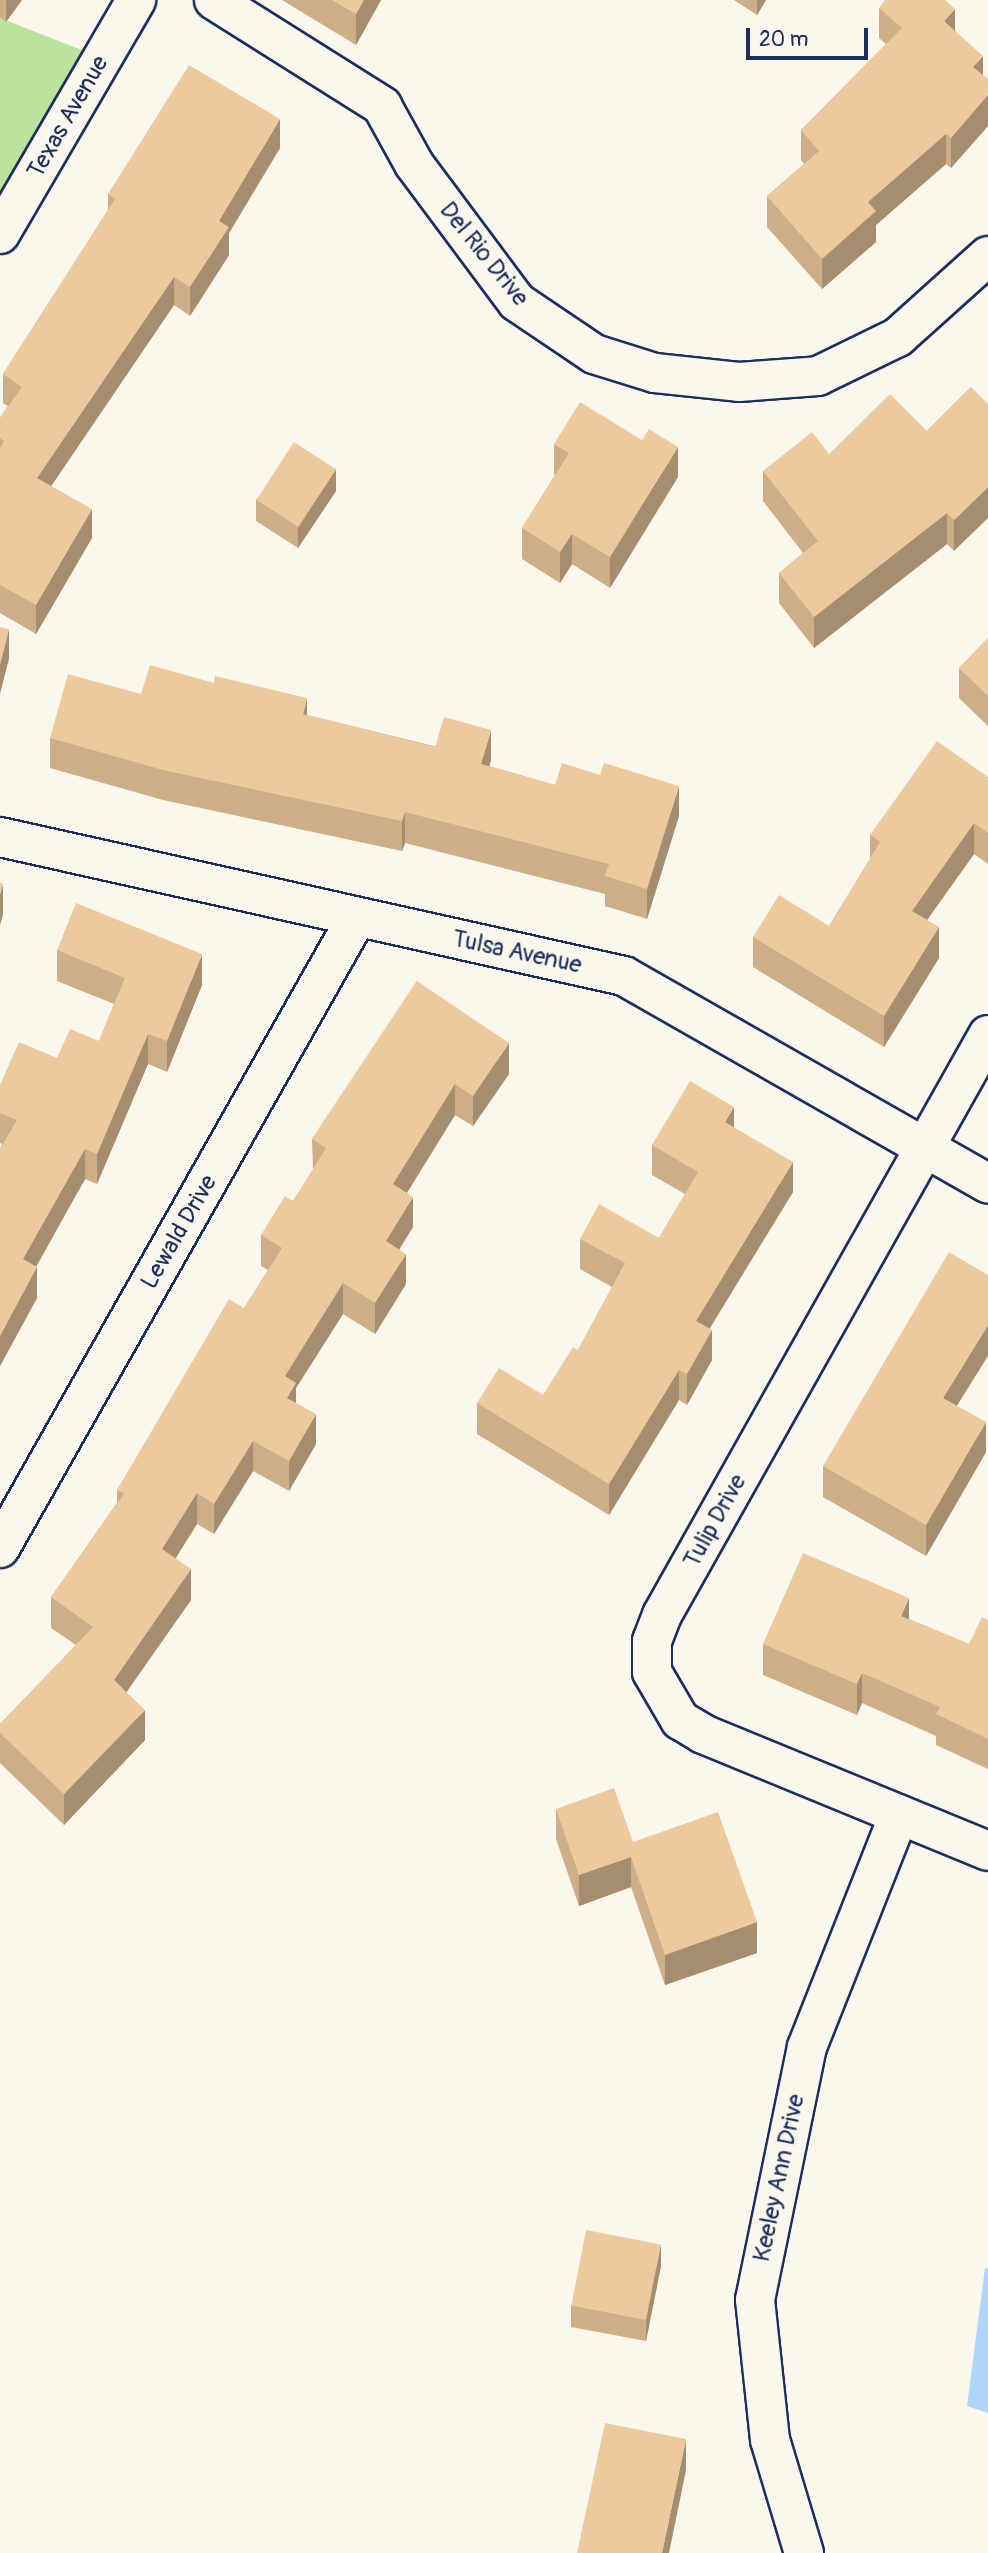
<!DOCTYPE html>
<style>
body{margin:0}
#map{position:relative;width:988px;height:2553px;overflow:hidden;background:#fbf7ec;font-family:Pangolin,sans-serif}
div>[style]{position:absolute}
.green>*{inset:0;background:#bce39e}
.water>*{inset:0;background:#afd5f8}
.roads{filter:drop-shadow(2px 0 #1b2f5e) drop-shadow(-2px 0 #1b2f5e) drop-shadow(0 2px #1b2f5e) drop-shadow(0 -2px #1b2f5e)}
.minor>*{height:38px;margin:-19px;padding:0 19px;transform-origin:19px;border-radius:19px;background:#fbf7ec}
.wall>*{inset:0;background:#ccae88}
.shaded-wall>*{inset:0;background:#a68d6f}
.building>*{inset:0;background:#edca9e;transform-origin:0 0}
span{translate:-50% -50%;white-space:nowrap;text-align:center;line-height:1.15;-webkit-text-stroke:5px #fbf7ec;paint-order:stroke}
.street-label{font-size:24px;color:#1b2f5e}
.scale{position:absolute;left:746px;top:28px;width:122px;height:32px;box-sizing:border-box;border:4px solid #1b2f5e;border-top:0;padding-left:9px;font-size:21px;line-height:24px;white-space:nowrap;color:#1b2f5e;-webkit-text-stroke:5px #fbf7ec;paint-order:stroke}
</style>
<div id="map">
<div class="green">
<i style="clip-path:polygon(0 18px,102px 58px,0 241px)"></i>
</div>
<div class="water">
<i style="clip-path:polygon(985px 2268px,988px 2269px,988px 2413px,967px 2406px)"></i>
</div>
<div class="roads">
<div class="minor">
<i style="left:214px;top:0;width:199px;rotate:32.2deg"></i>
<i style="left:382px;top:106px;width:66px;rotate:61.1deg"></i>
<i style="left:414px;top:164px;width:172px;rotate:53.3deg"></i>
<i style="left:517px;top:302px;width:93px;rotate:34deg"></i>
<i style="left:594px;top:354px;width:64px;rotate:17.3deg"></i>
<i style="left:655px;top:373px;width:84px;rotate:6.1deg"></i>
<i style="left:739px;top:382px;width:79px;rotate:-4.3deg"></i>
<i style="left:818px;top:376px;width:89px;rotate:-26deg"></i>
<i style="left:898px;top:337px;width:121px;rotate:-42deg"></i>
<i style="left:0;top:234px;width:271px;rotate:-59.8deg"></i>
<i style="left:0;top:837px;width:639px;rotate:12.56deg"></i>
<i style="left:624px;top:976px;width:419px;rotate:29.7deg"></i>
<i style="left:988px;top:1035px;width:665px;rotate:119.34deg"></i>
<i style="left:662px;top:1615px;width:28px;rotate:111deg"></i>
<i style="left:652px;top:1641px;width:31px;rotate:90deg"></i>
<i style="left:652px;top:1672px;width:56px;rotate:59.7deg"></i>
<i style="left:680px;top:1720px;width:27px;rotate:31deg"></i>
<i style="left:703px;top:1734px;width:308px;rotate:22.3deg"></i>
<i style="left:0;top:1548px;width:725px;rotate:-60.5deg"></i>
<i style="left:804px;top:2553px;width:118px;rotate:-106.7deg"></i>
<i style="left:770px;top:2440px;width:141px;rotate:-96.1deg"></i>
<i style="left:755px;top:2300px;width:258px;rotate:-78.4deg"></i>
<i style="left:807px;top:2047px;width:250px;rotate:-68.4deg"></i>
</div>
</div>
<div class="wall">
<i style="clip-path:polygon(0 0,22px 0,6px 22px,0 18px)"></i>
<i style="clip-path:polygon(282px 0,381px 0,356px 45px)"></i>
<i style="clip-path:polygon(734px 0,766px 0,757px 15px)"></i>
<i style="clip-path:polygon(879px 8px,955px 30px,983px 75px,988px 79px,988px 126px,951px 168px,946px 164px,876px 225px,876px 242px,822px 289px,767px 227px,767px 196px,804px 164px,801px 160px,801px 130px,886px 44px,879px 38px)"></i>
<i style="clip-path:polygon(280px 148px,229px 233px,229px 255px,190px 316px,174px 305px,51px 486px,92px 538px,36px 634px,0 613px,0 418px,8px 406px,3px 403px,3px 374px,108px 210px,108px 194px)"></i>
<i style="clip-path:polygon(971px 387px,954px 551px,947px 544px,814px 648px,779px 603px,779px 573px,803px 553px,763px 501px,763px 471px,927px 431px)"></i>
<i style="clip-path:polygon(554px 444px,678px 477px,610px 588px,572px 564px,560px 583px,522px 559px,522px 528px,555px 475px,554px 474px)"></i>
<i style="clip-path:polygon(336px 491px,298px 548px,256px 521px,256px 499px)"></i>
<i style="clip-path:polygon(988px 638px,988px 726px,959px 698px,959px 668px)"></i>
<i style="clip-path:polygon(214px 683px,307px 715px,491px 760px,489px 766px,555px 785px,679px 816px,647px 919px,605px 906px,605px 894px,405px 843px,402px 851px,163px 800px,50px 768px,50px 738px,141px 694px)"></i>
<i style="clip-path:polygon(988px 777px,988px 864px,974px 854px,927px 920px,939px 958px,884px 1047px,753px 967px,753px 937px,829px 926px,870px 859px,870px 835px)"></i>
<i style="clip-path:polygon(57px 950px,202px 985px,167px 1072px,148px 1064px,97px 1184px,85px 1179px,36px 1267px,37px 1298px,0 1366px,0 1149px,2px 1144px,0 1143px,0 1085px,57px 1058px,99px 1041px,114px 1004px,57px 981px)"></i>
<i style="clip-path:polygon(417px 981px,509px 1074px,473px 1126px,455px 1115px,407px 1193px,413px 1227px,399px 1249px,406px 1284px,375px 1334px,343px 1314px,296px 1388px,296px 1403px,316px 1444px,289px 1491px,253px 1471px,214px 1534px,197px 1524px,176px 1558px,191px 1600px,126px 1692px,145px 1740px,64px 1825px,0 1763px,0 1724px,76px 1645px,51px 1628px,51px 1597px,117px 1503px,117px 1490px,244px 1308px,268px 1270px,261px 1266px,261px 1235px,293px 1201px,313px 1170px,312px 1139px)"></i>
<i style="clip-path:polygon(734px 1127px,793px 1192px,709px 1328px,712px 1360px,687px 1405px,679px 1400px,609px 1515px,477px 1434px,477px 1403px,543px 1395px,578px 1350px,612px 1287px,580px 1269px,580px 1239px,659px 1238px,685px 1194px,652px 1175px,652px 1145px)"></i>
<i style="clip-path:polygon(957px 1406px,986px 1452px,926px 1556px,823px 1497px,823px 1466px)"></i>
<i style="clip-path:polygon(909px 1619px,969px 1644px,988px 1620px,988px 1769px,936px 1745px,936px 1736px,862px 1703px,857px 1715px,763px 1675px,763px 1644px)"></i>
<i style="clip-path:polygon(556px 1809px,633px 1842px,757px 1953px,665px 1985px,631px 1887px,579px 1906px,556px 1839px)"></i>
<i style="clip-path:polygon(661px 2266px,646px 2341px,571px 2327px,571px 2306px)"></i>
</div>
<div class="shaded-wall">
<i style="clip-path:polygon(6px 0,22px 0,6px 22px)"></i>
<i style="clip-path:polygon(364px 0,381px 0,356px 45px,356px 14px)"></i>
<i style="clip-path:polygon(757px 0,766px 0,757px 15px)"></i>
<i style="clip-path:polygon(955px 9px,955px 39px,944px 21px)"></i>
<i style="clip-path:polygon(983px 56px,983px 86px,973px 67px)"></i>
<i style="clip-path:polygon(988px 95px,988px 126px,951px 168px,951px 138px)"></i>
<i style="clip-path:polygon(280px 119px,280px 148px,229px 233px,229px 255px,190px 316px,190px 287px,219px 221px)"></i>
<i style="clip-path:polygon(946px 134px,946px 164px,876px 225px,876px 242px,822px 289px,822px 259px,868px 202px)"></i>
<i style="clip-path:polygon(174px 277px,174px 305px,37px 507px,37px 478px)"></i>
<i style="clip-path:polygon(678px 447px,678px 477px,610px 588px,610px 557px)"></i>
<i style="clip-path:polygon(336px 469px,336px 491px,298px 548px,298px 527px)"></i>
<i style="clip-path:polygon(988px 487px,988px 518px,954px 551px,954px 520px)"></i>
<i style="clip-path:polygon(92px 509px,92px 538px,36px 634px,36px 605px)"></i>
<i style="clip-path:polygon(947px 513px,947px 544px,814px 648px,814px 617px)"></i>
<i style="clip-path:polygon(572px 534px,572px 564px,560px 583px,560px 552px)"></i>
<i style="clip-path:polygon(9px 629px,9px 659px,0 694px,0 664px)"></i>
<i style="clip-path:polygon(307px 698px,307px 729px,303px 714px)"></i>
<i style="clip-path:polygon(491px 730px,491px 760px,481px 794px,481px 764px)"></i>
<i style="clip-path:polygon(679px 786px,679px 816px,647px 919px,647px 889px)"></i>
<i style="clip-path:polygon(405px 812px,405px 843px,402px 851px,402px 821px)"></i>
<i style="clip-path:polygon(974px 823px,974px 854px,912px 941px,912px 911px)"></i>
<i style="clip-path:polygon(3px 884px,3px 915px,0 925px,0 894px)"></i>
<i style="clip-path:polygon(939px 927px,939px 958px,884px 1047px,884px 1016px)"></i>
<i style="clip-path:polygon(202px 954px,202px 985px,167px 1072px,167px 1041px)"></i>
<i style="clip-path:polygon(148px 1034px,148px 1064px,97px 1184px,97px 1154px)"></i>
<i style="clip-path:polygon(509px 1043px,509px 1074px,473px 1126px,473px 1096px)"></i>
<i style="clip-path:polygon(455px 1084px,455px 1115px,393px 1215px,393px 1184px)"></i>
<i style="clip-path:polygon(734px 1107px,734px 1137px,725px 1122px)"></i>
<i style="clip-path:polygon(85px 1149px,85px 1179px,23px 1290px,23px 1259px)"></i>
<i style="clip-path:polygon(793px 1162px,793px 1192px,696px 1351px,696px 1321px)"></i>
<i style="clip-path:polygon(413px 1197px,413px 1227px,386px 1271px,386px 1241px)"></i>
<i style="clip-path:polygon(406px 1254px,406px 1284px,375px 1334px,375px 1303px)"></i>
<i style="clip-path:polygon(37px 1267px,37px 1298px,0 1366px,0 1336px)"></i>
<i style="clip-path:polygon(343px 1283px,343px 1314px,296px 1388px,296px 1413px,287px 1428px,285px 1376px)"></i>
<i style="clip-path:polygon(988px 1325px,988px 1356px,943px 1428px,943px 1398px)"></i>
<i style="clip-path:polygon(712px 1330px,712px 1360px,687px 1405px,687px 1374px)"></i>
<i style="clip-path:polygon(679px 1370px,679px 1400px,609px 1515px,609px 1484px)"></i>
<i style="clip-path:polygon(316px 1414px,316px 1444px,289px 1491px,289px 1461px)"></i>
<i style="clip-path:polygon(986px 1422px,986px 1452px,926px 1556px,926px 1525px)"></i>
<i style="clip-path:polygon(253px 1441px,253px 1471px,214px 1534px,214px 1504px)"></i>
<i style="clip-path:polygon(197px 1493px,197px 1524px,162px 1579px,162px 1549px)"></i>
<i style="clip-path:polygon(191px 1569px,191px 1600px,114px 1710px,114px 1680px)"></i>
<i style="clip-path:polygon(909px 1598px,909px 1629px,901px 1616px)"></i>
<i style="clip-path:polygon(862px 1673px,862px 1703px,857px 1715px,857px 1684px)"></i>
<i style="clip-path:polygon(145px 1710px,145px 1740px,64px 1825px,64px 1794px)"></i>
<i style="clip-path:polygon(631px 1857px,631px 1887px,579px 1906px,579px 1875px)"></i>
<i style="clip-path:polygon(757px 1922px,757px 1953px,665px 1985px,665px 1955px)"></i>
<i style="clip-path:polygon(661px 2244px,661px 2266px,646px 2341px,646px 2320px)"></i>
<i style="clip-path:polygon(686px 2439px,686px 2470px,669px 2553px,662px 2553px)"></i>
</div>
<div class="building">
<i style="clip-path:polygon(332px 0,364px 0,356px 14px)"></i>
<i style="clip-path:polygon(885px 0,945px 0,955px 9px,944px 21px,983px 56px,973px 67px,988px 79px,988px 95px,951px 138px,946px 134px,868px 202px,876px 211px,822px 259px,767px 196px,819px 151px,801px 130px,902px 28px,879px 8px)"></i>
<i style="clip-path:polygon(189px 65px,280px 119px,219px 221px,229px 227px,190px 287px,174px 277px,37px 478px,92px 509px,36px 605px,0 585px,0 448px,4px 441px,0 438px,0 418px,22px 387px,3px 374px,115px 199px,108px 194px)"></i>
<i style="clip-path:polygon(971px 387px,988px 404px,988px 487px,954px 520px,947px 513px,814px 617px,779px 573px,818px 541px,763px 471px,812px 432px,829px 454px,890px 394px,927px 431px)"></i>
<i style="clip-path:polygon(580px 402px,642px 440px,649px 429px,678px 447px,610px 557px,572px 534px,560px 552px,522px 528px,569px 453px,554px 444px)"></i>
<i style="left:294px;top:442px;width:50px;height:69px;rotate:33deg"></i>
<i style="clip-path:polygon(0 627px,9px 629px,0 664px)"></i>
<i style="clip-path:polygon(988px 638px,988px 696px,959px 668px)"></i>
<i style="clip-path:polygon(150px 665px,214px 683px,215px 676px,307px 698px,303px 714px,435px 747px,444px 717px,491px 730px,481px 764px,555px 785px,562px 763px,600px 775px,604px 763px,679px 786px,647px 889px,605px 876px,609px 864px,405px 812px,402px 821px,163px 770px,50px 738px,68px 674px,141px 694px)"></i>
<i style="clip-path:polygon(937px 741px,988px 777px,988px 833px,974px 823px,912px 911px,939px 927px,884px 1016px,753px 937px,779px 895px,829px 926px,880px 842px,870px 835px)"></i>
<i style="clip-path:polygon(0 883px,3px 884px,0 894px)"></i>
<i style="clip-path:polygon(76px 903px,202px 954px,167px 1041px,148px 1034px,97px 1154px,85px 1149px,23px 1259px,37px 1267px,0 1336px,0 1149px,17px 1120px,0 1113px,0 1085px,19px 1042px,57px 1058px,70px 1029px,99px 1041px,125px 978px,57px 950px)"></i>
<i style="clip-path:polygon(417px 981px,509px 1043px,473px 1096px,455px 1084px,393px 1184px,413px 1197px,386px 1241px,406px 1254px,375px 1303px,343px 1283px,285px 1376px,296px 1383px,287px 1398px,316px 1414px,289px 1461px,253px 1441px,214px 1504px,197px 1493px,162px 1549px,191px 1569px,114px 1680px,145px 1710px,64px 1794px,0 1733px,0 1724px,93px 1627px,51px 1597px,124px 1494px,117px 1490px,229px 1299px,244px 1308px,282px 1248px,261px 1235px,285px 1196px,293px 1201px,326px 1148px,312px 1139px)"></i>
<i style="clip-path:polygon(690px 1081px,734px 1107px,725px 1122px,793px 1162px,696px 1321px,712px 1330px,687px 1374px,679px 1370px,609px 1484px,477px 1403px,499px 1368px,543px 1395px,573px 1347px,578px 1350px,625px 1263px,580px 1239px,599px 1204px,659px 1238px,698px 1172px,652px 1145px)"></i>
<i style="clip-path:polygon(949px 1252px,988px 1275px,988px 1325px,943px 1398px,986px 1422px,926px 1525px,823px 1466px)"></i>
<i style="clip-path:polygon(803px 1553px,909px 1598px,901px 1616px,969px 1644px,982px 1617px,988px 1620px,988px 1739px,936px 1714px,940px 1707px,862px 1673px,857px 1684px,763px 1644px)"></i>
<i style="clip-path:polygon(614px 1788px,633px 1842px,718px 1812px,757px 1922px,665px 1955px,631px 1857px,579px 1875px,556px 1809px)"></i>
<i style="left:586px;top:2230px;width:76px;height:77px;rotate:11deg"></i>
<i style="clip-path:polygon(605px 2423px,686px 2439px,662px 2553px,577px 2553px)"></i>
</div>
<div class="street-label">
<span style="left:68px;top:117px;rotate:-60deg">Texas Avenue</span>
<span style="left:484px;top:254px;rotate:51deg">Del Rio Drive</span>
<span style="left:517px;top:952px;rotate:12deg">Tulsa Avenue</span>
<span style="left:179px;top:1232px;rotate:-60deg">Lewald Drive</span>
<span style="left:715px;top:1521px;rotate:-61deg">Tulip Drive</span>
<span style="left:779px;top:2178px;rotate:-78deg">Keeley Ann Drive</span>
</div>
<div class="scale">20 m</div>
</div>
